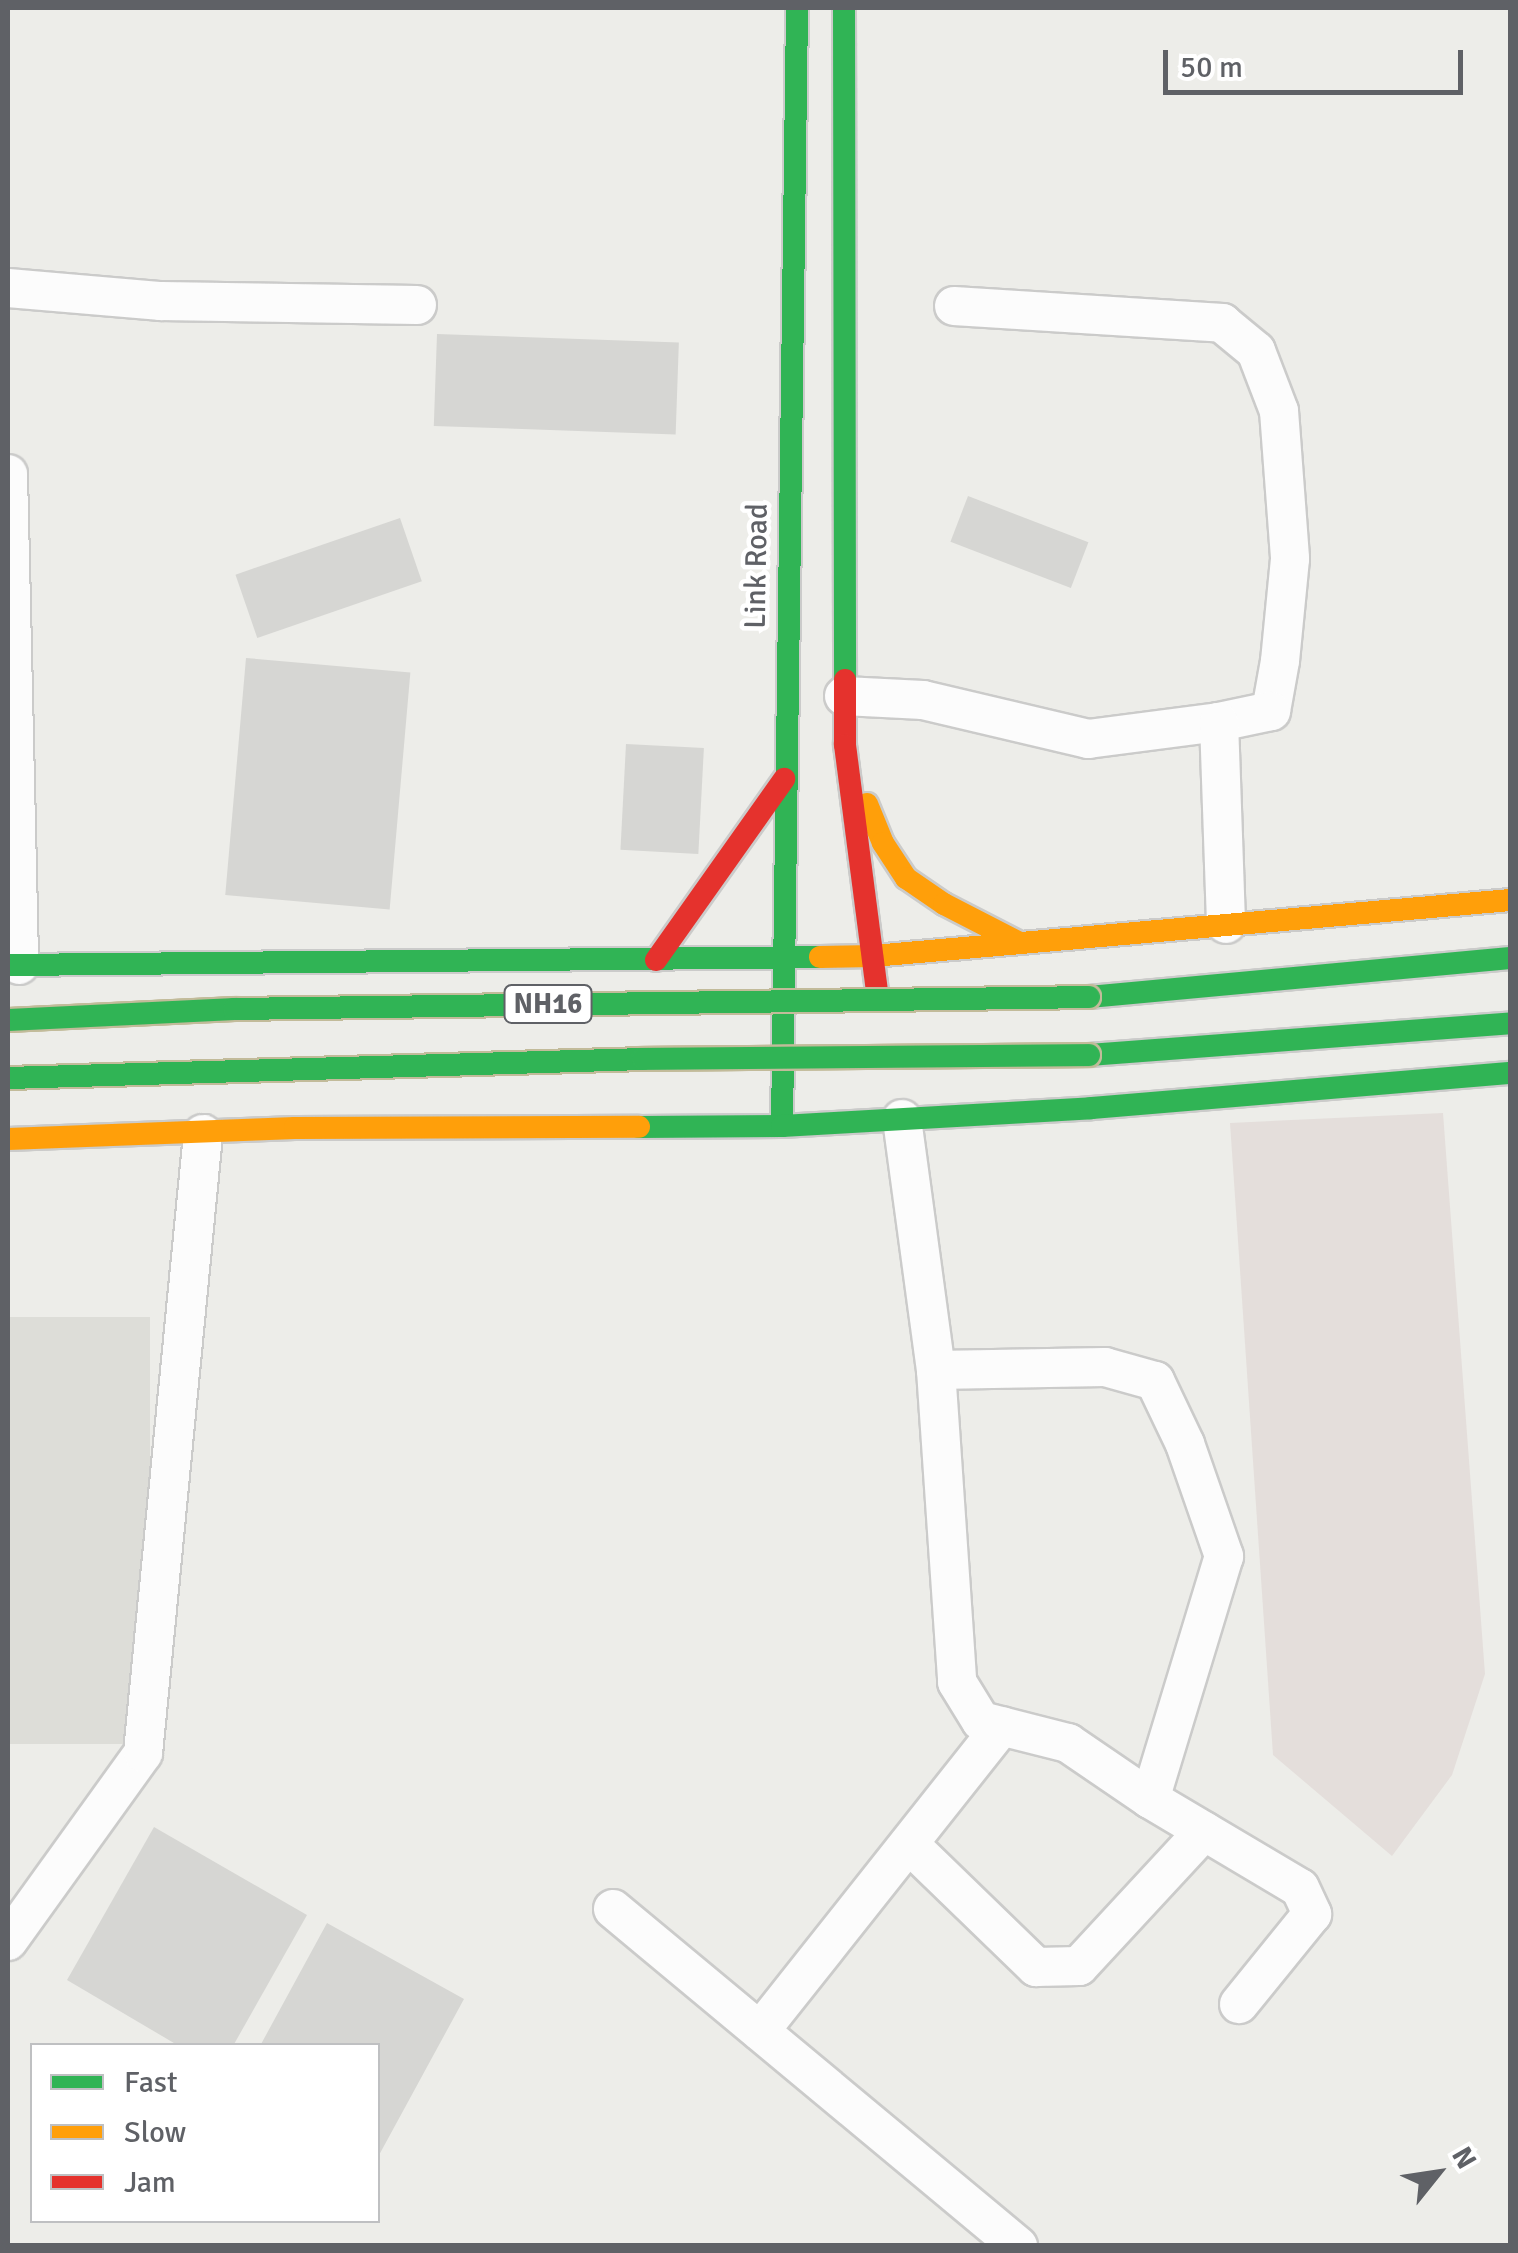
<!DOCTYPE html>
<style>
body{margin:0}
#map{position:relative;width:1518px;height:2253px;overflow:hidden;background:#edede9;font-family:Signika,sans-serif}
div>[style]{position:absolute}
.education>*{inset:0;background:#ddddd8;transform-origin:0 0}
.medical>*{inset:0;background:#e4dedb}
.building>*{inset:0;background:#d6d6d3;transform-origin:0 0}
.roads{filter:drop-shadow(2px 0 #cbcbca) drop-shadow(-2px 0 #cbcbca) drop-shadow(0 2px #cbcbca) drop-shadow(0 -2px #cbcbca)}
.street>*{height:38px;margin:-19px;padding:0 19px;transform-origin:19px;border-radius:19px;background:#fcfcfc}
.fast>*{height:22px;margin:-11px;padding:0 11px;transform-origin:11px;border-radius:11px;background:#30b455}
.slow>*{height:22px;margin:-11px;padding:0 11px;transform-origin:11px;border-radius:11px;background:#ff9f0a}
.jam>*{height:22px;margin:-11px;padding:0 11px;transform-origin:11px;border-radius:11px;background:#e5322d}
.bridges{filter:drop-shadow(2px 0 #c2bb9a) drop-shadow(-2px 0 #c2bb9a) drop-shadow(0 2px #c2bb9a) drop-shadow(0 -2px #c2bb9a)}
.fast-bridge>*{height:22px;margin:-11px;padding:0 11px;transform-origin:11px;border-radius:11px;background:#30b455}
span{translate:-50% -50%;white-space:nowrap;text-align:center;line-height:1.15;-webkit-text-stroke:9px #fff;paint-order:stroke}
.shield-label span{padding:2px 8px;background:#fff;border:2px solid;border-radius:8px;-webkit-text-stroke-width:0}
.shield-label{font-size:28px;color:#5f6166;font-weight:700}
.street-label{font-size:30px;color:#5f6166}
.frame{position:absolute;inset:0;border:10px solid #5f6166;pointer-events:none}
.legend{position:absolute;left:30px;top:2043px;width:350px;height:180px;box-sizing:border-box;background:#fff;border:2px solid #bfc0c2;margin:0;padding:12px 18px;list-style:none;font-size:30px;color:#5f6166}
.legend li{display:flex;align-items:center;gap:20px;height:50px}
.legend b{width:50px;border:2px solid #bfc0c2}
.north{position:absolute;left:1388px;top:2123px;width:100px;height:100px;-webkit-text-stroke:8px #fff;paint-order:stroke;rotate:60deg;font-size:28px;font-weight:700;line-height:40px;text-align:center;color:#5f6166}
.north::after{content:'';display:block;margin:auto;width:35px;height:45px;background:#5f6166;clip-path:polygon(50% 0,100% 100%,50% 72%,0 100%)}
.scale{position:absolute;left:1163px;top:50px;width:300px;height:45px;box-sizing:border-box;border:5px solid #5f6166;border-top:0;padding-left:12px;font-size:30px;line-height:35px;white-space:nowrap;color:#5f6166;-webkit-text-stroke:8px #fff;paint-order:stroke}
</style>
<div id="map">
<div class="education">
<i style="left:150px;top:1317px;width:427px;height:143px;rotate:90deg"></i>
</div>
<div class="medical">
<i style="clip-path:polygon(1443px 1113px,1485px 1674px,1452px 1775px,1392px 1856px,1273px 1755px,1230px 1123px)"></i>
</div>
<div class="building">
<i style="left:437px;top:334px;width:242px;height:92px;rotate:2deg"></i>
<i style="left:968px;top:496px;width:129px;height:49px;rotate:21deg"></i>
<i style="left:400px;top:518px;width:67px;height:174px;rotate:71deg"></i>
<i style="left:246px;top:658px;width:165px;height:238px;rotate:5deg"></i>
<i style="left:626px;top:744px;width:78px;height:106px;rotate:3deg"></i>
<i style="clip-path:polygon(154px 1827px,307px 1915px,233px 2046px,179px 2046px,67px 1980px)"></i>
<i style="clip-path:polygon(327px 1923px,464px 1999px,378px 2157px,378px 2046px,260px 2046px)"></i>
</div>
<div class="roads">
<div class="street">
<i style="left:8px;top:288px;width:154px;rotate:4.9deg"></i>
<i style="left:161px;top:301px;width:256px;rotate:0.9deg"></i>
<i style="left:954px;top:306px;width:269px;rotate:3.6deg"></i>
<i style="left:1222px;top:323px;width:44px;rotate:39.5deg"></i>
<i style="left:1256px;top:351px;width:64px;rotate:69deg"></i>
<i style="left:1279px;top:411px;width:148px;rotate:85.7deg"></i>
<i style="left:1290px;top:559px;width:102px;rotate:95.6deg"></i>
<i style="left:1280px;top:661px;width:51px;rotate:100.2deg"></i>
<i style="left:1271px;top:711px;width:53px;rotate:168.1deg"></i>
<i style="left:8px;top:474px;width:491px;rotate:88.7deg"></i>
<i style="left:844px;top:696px;width:79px;rotate:2.9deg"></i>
<i style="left:923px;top:700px;width:170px;rotate:13.3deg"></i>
<i style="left:1088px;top:739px;width:132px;rotate:-7.4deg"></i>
<i style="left:1219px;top:722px;width:202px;rotate:88deg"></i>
<i style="left:902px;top:1119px;width:253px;rotate:82.3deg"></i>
<i style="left:936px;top:1370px;width:313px;rotate:86.1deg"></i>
<i style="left:957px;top:1682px;width:46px;rotate:58.4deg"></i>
<i style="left:981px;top:1721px;width:90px;rotate:14.2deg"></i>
<i style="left:1068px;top:1743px;width:99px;rotate:34.3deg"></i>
<i style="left:1150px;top:1799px;width:174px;rotate:30.7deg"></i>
<i style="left:1300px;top:1888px;width:29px;rotate:65deg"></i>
<i style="left:1312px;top:1914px;width:116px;rotate:129deg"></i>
<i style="left:936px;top:1370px;width:169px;rotate:-1deg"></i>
<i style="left:1105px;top:1367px;width:52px;rotate:15.6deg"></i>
<i style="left:1155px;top:1381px;width:70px;rotate:64.5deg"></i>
<i style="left:1185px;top:1444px;width:119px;rotate:70.8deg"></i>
<i style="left:1224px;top:1556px;width:254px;rotate:106.9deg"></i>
<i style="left:909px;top:1844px;width:177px;rotate:44.1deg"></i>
<i style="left:1036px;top:1967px;width:43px;rotate:-1.3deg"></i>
<i style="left:1079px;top:1966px;width:184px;rotate:-47.2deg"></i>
<i style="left:613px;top:1909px;width:527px;rotate:39.76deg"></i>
<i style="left:8px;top:1941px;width:231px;rotate:-54.3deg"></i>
<i style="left:143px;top:1753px;width:622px;rotate:-84.46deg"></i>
<i style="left:760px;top:2031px;width:389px;rotate:-51.6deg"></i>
</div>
<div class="fast">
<i style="left:844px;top:8px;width:672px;rotate:89.91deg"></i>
<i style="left:8px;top:965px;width:812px;rotate:-0.56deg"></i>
<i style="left:1089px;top:997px;width:423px;rotate:-5.3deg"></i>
<i style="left:1089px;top:1055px;width:422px;rotate:-4.3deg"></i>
<i style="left:782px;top:1126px;width:1118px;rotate:-89.23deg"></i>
<i style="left:639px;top:1127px;width:143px;rotate:-0.4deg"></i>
<i style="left:782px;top:1126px;width:310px;rotate:-3.3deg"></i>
<i style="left:1091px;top:1108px;width:420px;rotate:-4.8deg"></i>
</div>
<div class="slow">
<i style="left:867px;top:804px;width:42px;rotate:67.7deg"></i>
<i style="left:883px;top:843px;width:42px;rotate:56.7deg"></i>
<i style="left:906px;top:878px;width:46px;rotate:34.4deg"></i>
<i style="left:944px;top:904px;width:83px;rotate:27.2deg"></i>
<i style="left:820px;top:957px;width:53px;rotate:-1.1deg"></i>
<i style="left:873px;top:956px;width:639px;rotate:-5.02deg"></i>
<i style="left:8px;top:1139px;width:287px;rotate:-2.2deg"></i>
<i style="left:295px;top:1128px;width:344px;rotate:-0.2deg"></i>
</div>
<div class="jam">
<i style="left:845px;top:680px;width:65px;rotate:90deg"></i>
<i style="left:845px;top:745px;width:250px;rotate:82.6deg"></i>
<i style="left:656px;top:960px;width:222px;rotate:-54.7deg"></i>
</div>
</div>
<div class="bridges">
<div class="fast-bridge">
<i style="left:8px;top:1020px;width:226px;rotate:-2.8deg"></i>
<i style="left:234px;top:1009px;width:855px;rotate:-0.8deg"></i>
<i style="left:8px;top:1078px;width:635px;rotate:-1.71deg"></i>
<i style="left:643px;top:1059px;width:446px;rotate:-0.5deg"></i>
</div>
</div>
<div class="shield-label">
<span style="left:548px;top:1004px">NH16</span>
</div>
<div class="street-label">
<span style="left:757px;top:566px;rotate:-89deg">Link Road</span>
</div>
<div class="frame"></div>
<ul class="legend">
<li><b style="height:12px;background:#30b455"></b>Fast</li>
<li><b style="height:12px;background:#ff9f0a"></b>Slow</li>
<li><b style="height:12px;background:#e5322d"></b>Jam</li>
</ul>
<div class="north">N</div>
<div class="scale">50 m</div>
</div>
